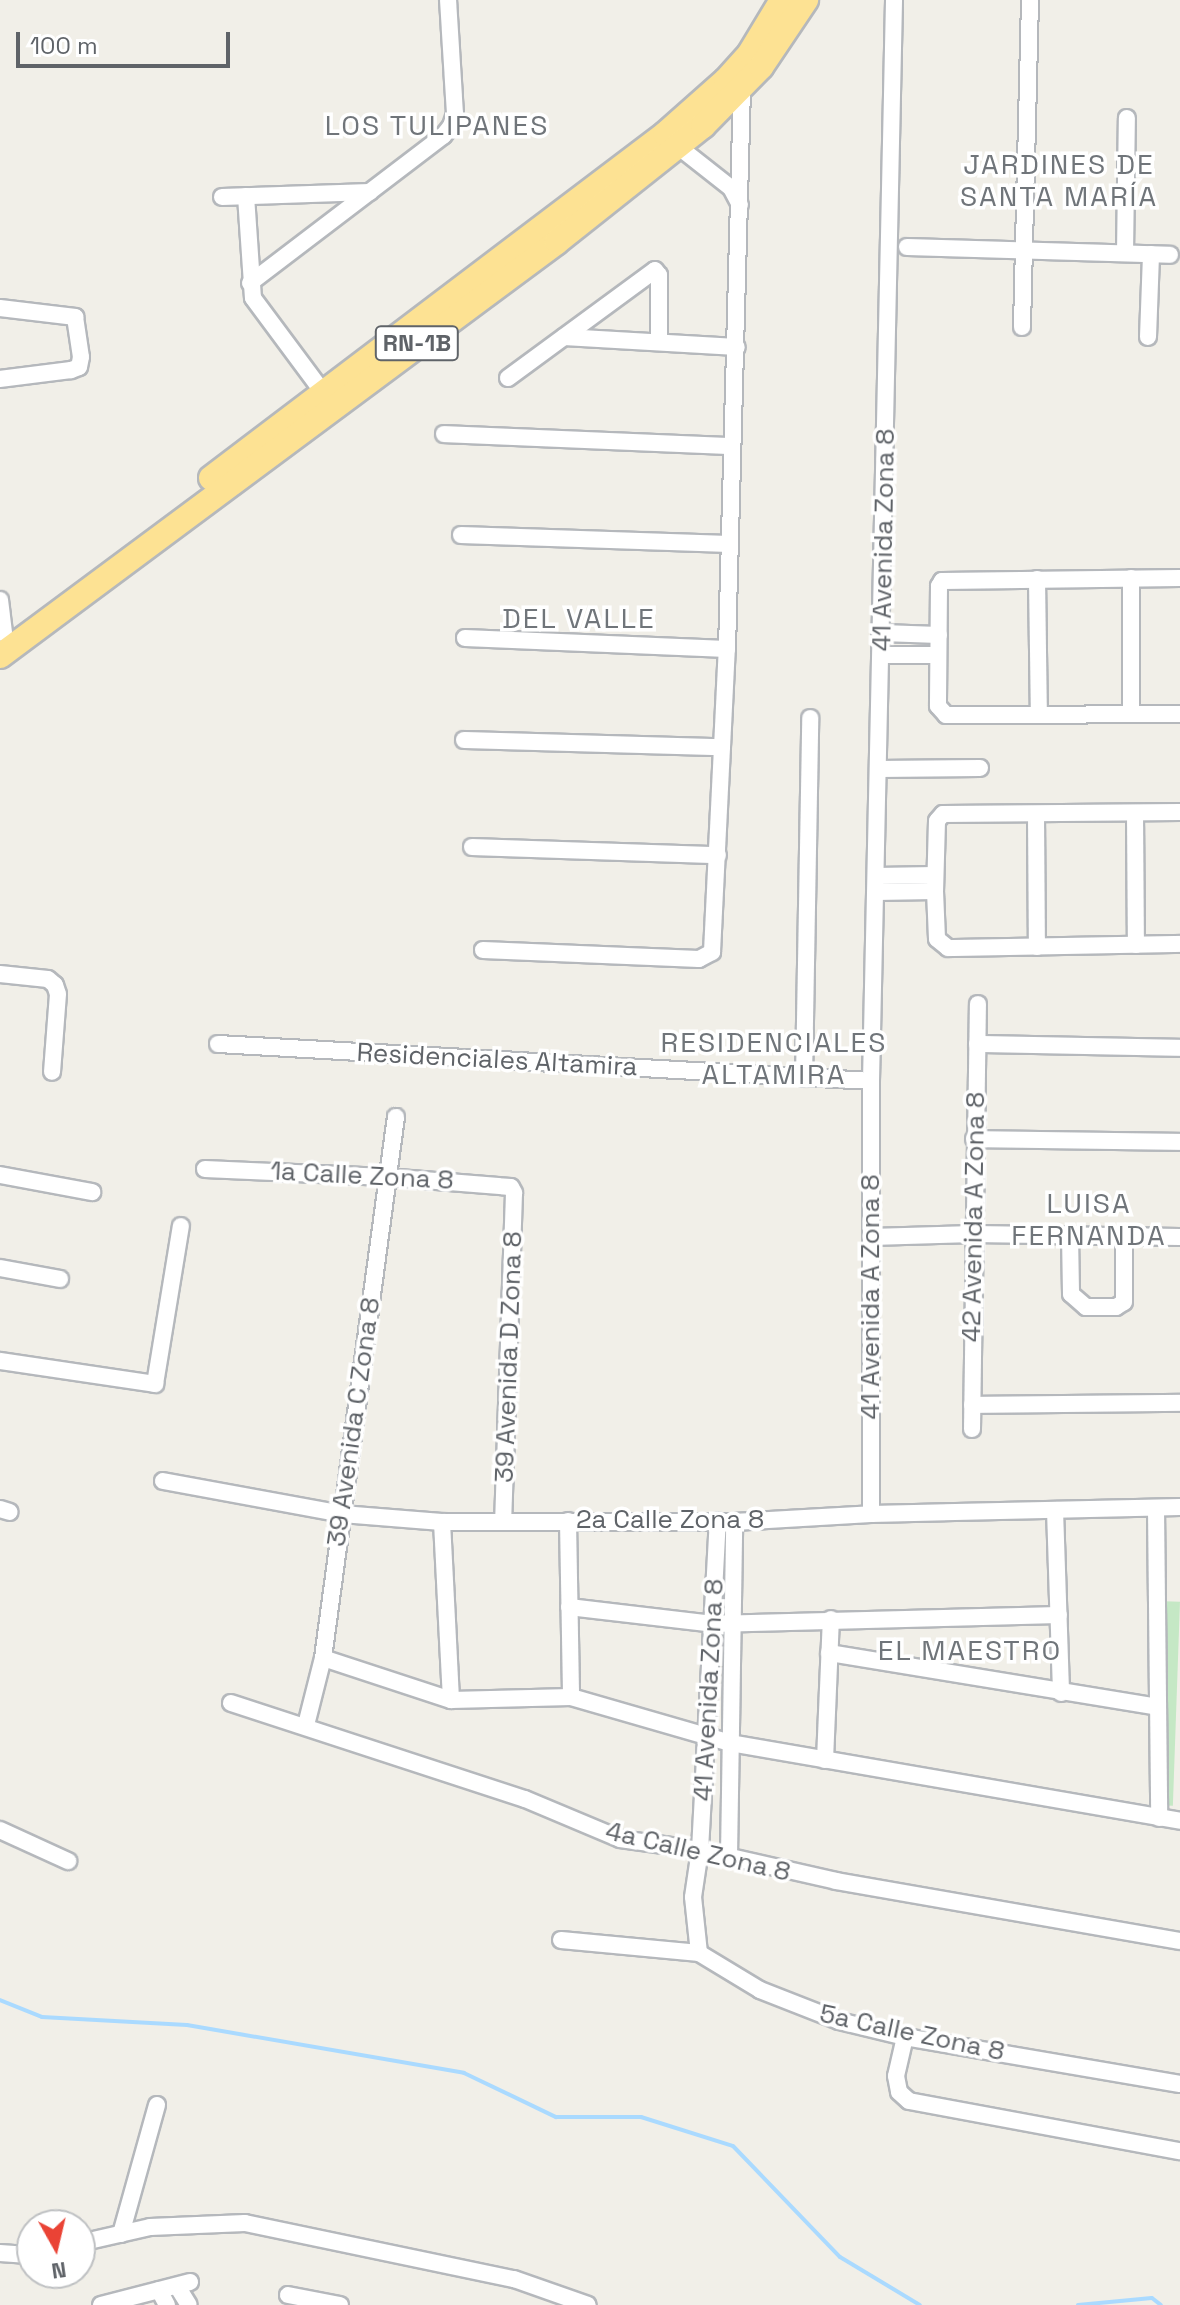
<!DOCTYPE html>
<meta charset="utf-8">
<style>
body{margin:0}
#map{position:relative;width:1180px;height:2305px;overflow:hidden;background:#f1efe8;font-family:"Space Grotesk",sans-serif}
div>[style]{position:absolute}
.green>*{inset:0;background:#c5e8c5;transform-origin:0 0}
.stream>*{height:4px;margin:-2px;padding:0 2px;transform-origin:2px;border-radius:2px;background:#aadaff}
.roads{filter:drop-shadow(2px 0 #b5b8bc) drop-shadow(-2px 0 #b5b8bc) drop-shadow(0 2px #b5b8bc) drop-shadow(0 -2px #b5b8bc)}
.minor>*{height:16px;margin:-8px;padding:0 8px;transform-origin:8px;border-radius:8px;background:#fff}
.highway>*{height:24px;margin:-12px;padding:0 12px;transform-origin:12px;border-radius:12px;background:#fde293}
span{translate:-50% -50%;white-space:nowrap;text-align:center;line-height:1.15;-webkit-text-stroke:7px #fff;paint-order:stroke}
.shield-label span{padding:2px 6px;background:#fff;border:2px solid;border-radius:6px;-webkit-text-stroke-width:0}
.shield-label{font-size:24px;color:#5f6368;font-weight:700}
.street-label{font-size:26px;color:#5f6368}
.neighbourhood-label{font-size:28px;color:#70757a;letter-spacing:2px}
.north{position:absolute;left:16px;top:2209px;width:80px;height:80px;box-sizing:border-box;background:#fff;border:2px solid #bfc1c3;border-radius:50%;rotate:172deg;font-size:22px;font-weight:700;line-height:32px;text-align:center;color:#5f6368}
.north::after{content:'';display:block;margin:auto;width:28px;height:36px;background:#ea4335;clip-path:polygon(50% 0,100% 100%,50% 72%,0 100%)}
.scale{position:absolute;left:16px;top:32px;width:214px;height:36px;box-sizing:border-box;border:4px solid #5f6368;border-top:0;padding-left:10px;font-size:24px;line-height:28px;white-space:nowrap;color:#5f6368;-webkit-text-stroke:6px #fff;paint-order:stroke}
</style>
<div id="map">
<div class="green">
<i style="left:1157px;top:1601px;width:23px;height:204px;rotate:2deg"></i>
</div>
<div class="stream">
<i style="left:0;top:2000px;width:45px;rotate:22deg"></i>
<i style="left:42px;top:2017px;width:145px;rotate:3.2deg"></i>
<i style="left:187px;top:2025px;width:281px;rotate:9.8deg"></i>
<i style="left:464px;top:2073px;width:102px;rotate:25.6deg"></i>
<i style="left:556px;top:2117px;width:85px"></i>
<i style="left:641px;top:2117px;width:96px;rotate:17.5deg"></i>
<i style="left:733px;top:2146px;width:154px;rotate:46.1deg"></i>
<i style="left:840px;top:2257px;width:93px;rotate:31deg"></i>
<i style="left:1078px;top:2305px;width:74px;rotate:-5.4deg"></i>
<i style="left:1152px;top:2298px;width:11px;rotate:38deg"></i>
</div>
<div class="roads">
<div class="minor">
<i style="left:670px;top:140px;width:78px;rotate:38.2deg"></i>
<i style="left:731px;top:188px;width:19px;rotate:62deg"></i>
<i style="left:246px;top:196px;width:102px;rotate:86.1deg"></i>
<i style="left:253px;top:298px;width:116px;rotate:53.4deg"></i>
<i style="left:222px;top:197px;width:148px;rotate:-1.9deg"></i>
<i style="left:907px;top:247px;width:263px;rotate:1.7deg"></i>
<i style="left:1125px;top:253px;width:135px;rotate:-89.2deg"></i>
<i style="left:250px;top:283px;width:243px;rotate:-37.3deg"></i>
<i style="left:443px;top:136px;width:13px;rotate:-51deg"></i>
<i style="left:451px;top:126px;width:13px;rotate:-72deg"></i>
<i style="left:455px;top:114px;width:114px;rotate:-93.5deg"></i>
<i style="left:0;top:308px;width:76px;rotate:6.8deg"></i>
<i style="left:75px;top:317px;width:40px;rotate:81.5deg"></i>
<i style="left:81px;top:357px;width:10px;rotate:101deg"></i>
<i style="left:79px;top:367px;width:9px;rotate:159deg"></i>
<i style="left:71px;top:370px;width:72px;rotate:172.8deg"></i>
<i style="left:1022px;top:327px;width:327px;rotate:-88.6deg"></i>
<i style="left:564px;top:337px;width:173px;rotate:3.3deg"></i>
<i style="left:1148px;top:337px;width:83px;rotate:-87.9deg"></i>
<i style="left:508px;top:378px;width:182px;rotate:-36.3deg"></i>
<i style="left:655px;top:270px;width:6px;rotate:51deg"></i>
<i style="left:659px;top:275px;width:67px;rotate:90deg"></i>
<i style="left:444px;top:434px;width:288px;rotate:2.4deg"></i>
<i style="left:461px;top:535px;width:268px;rotate:1.9deg"></i>
<i style="left:1131px;top:578px;width:136px;rotate:90deg"></i>
<i style="left:1180px;top:578px;width:238px;rotate:179.3deg"></i>
<i style="left:942px;top:581px;width:6px;rotate:121deg"></i>
<i style="left:939px;top:586px;width:120px;rotate:90.5deg"></i>
<i style="left:938px;top:706px;width:12px;rotate:48deg"></i>
<i style="left:946px;top:715px;width:234px;rotate:-0.2deg"></i>
<i style="left:1037px;top:579px;width:135px;rotate:89.2deg"></i>
<i style="left:0;top:600px;width:34px;rotate:83deg"></i>
<i style="left:882px;top:633px;width:57px;rotate:2deg"></i>
<i style="left:465px;top:638px;width:262px;rotate:2.4deg"></i>
<i style="left:881px;top:655px;width:57px"></i>
<i style="left:464px;top:740px;width:258px;rotate:1.6deg"></i>
<i style="left:878px;top:769px;width:102px;rotate:-0.6deg"></i>
<i style="left:1180px;top:812px;width:237px;rotate:179.5deg"></i>
<i style="left:943px;top:814px;width:9px;rotate:131deg"></i>
<i style="left:937px;top:821px;width:70px;rotate:91.6deg"></i>
<i style="left:935px;top:891px;width:48px;rotate:87.6deg"></i>
<i style="left:937px;top:939px;width:14px;rotate:39deg"></i>
<i style="left:948px;top:948px;width:232px;rotate:-1deg"></i>
<i style="left:1135px;top:813px;width:132px;rotate:89.6deg"></i>
<i style="left:1036px;top:815px;width:132px;rotate:89.6deg"></i>
<i style="left:472px;top:847px;width:246px;rotate:1.9deg"></i>
<i style="left:876px;top:876px;width:59px;rotate:-1deg"></i>
<i style="left:876px;top:892px;width:59px;rotate:-1deg"></i>
<i style="left:483px;top:950px;width:216px;rotate:2.4deg"></i>
<i style="left:699px;top:959px;width:15px;rotate:-28deg"></i>
<i style="left:712px;top:952px;width:303px;rotate:-87.2deg"></i>
<i style="left:727px;top:649px;width:560px;rotate:-88.47deg"></i>
<i style="left:0;top:974px;width:48px;rotate:5.9deg"></i>
<i style="left:48px;top:979px;width:9px;rotate:41deg"></i>
<i style="left:55px;top:985px;width:9px;rotate:72deg"></i>
<i style="left:58px;top:994px;width:78px;rotate:94.4deg"></i>
<i style="left:218px;top:1044px;width:654px;rotate:3.24deg"></i>
<i style="left:977px;top:1044px;width:203px;rotate:1.1deg"></i>
<i style="left:804px;top:1078px;width:360px;rotate:-89deg"></i>
<i style="left:974px;top:1139px;width:206px;rotate:0.8deg"></i>
<i style="left:205px;top:1169px;width:181px;rotate:2.5deg"></i>
<i style="left:386px;top:1177px;width:125px;rotate:4.6deg"></i>
<i style="left:511px;top:1187px;width:7px;rotate:63deg"></i>
<i style="left:514px;top:1193px;width:328px;rotate:91.9deg"></i>
<i style="left:0;top:1175px;width:94px;rotate:10.5deg"></i>
<i style="left:1070px;top:1235px;width:59px;rotate:89deg"></i>
<i style="left:1071px;top:1294px;width:20px;rotate:41deg"></i>
<i style="left:1086px;top:1307px;width:30px"></i>
<i style="left:1116px;top:1307px;width:9px;rotate:-32deg"></i>
<i style="left:1124px;top:1302px;width:66px;rotate:-90deg"></i>
<i style="left:871px;top:1237px;width:102px;rotate:-1.7deg"></i>
<i style="left:973px;top:1234px;width:207px;rotate:0.8deg"></i>
<i style="left:0;top:1268px;width:61px;rotate:10.4deg"></i>
<i style="left:0;top:1361px;width:157px;rotate:8.4deg"></i>
<i style="left:155px;top:1384px;width:160px;rotate:-80.7deg"></i>
<i style="left:972px;top:1405px;width:208px;rotate:-0.6deg"></i>
<i style="left:972px;top:1429px;width:425px;rotate:-89.2deg"></i>
<i style="left:163px;top:1481px;width:182px;rotate:10.4deg"></i>
<i style="left:342px;top:1514px;width:100px;rotate:4.6deg"></i>
<i style="left:442px;top:1522px;width:292px"></i>
<i style="left:734px;top:1522px;width:137px;rotate:-3.3deg"></i>
<i style="left:871px;top:1514px;width:309px;rotate:-1.3deg"></i>
<i style="left:1156px;top:1508px;width:310px;rotate:89.4deg"></i>
<i style="left:0;top:1509px;width:10px;rotate:17deg"></i>
<i style="left:1055px;top:1510px;width:183px;rotate:88.1deg"></i>
<i style="left:871px;top:1514px;width:433px;rotate:-90deg"></i>
<i style="left:871px;top:1081px;width:1081px;rotate:-88.78deg"></i>
<i style="left:568px;top:1521px;width:176px;rotate:89deg"></i>
<i style="left:442px;top:1522px;width:178px;rotate:87.1deg"></i>
<i style="left:569px;top:1607px;width:145px;rotate:6.7deg"></i>
<i style="left:713px;top:1624px;width:346px;rotate:-1.5deg"></i>
<i style="left:829px;top:1653px;width:333px;rotate:9.3deg"></i>
<i style="left:323px;top:1658px;width:135px;rotate:18.2deg"></i>
<i style="left:451px;top:1700px;width:120px;rotate:-1.4deg"></i>
<i style="left:571px;top:1697px;width:166px;rotate:16.1deg"></i>
<i style="left:730px;top:1743px;width:457px;rotate:9.8deg"></i>
<i style="left:231px;top:1703px;width:309px;rotate:18.1deg"></i>
<i style="left:525px;top:1799px;width:103px;rotate:22.8deg"></i>
<i style="left:620px;top:1839px;width:81px;rotate:7.8deg"></i>
<i style="left:700px;top:1850px;width:139px;rotate:12.8deg"></i>
<i style="left:836px;top:1881px;width:349px;rotate:9.9deg"></i>
<i style="left:306px;top:1725px;width:69px;rotate:-75.8deg"></i>
<i style="left:323px;top:1658px;width:546px;rotate:-82.32deg"></i>
<i style="left:825px;top:1760px;width:141px;rotate:-87.6deg"></i>
<i style="left:0;top:1830px;width:75px;rotate:24.5deg"></i>
<i style="left:729px;top:1856px;width:334px;rotate:-89.1deg"></i>
<i style="left:561px;top:1940px;width:139px;rotate:5.4deg"></i>
<i style="left:699px;top:1953px;width:71px;rotate:31.2deg"></i>
<i style="left:760px;top:1990px;width:85px;rotate:21.4deg"></i>
<i style="left:839px;top:2021px;width:68px;rotate:13.6deg"></i>
<i style="left:905px;top:2037px;width:279px;rotate:9.7deg"></i>
<i style="left:699px;top:1953px;width:56px;rotate:-96.1deg"></i>
<i style="left:693px;top:1897px;width:48px;rotate:-81.5deg"></i>
<i style="left:700px;top:1850px;width:329px;rotate:-86.9deg"></i>
<i style="left:905px;top:2037px;width:40px;rotate:103deg"></i>
<i style="left:896px;top:2076px;width:16px;rotate:79deg"></i>
<i style="left:899px;top:2092px;width:13px;rotate:42deg"></i>
<i style="left:909px;top:2101px;width:276px;rotate:10.5deg"></i>
<i style="left:121px;top:2234px;width:134px;rotate:-74.4deg"></i>
<i style="left:80px;top:2243px;width:72px;rotate:-12.9deg"></i>
<i style="left:150px;top:2227px;width:95px;rotate:-2.4deg"></i>
<i style="left:245px;top:2223px;width:275px;rotate:11.8deg"></i>
<i style="left:514px;top:2279px;width:78px;rotate:19.4deg"></i>
<i style="left:0;top:2253px;width:32px;rotate:4deg"></i>
<i style="left:177px;top:2286px;width:22px;rotate:58deg"></i>
<i style="left:159px;top:2290px;width:17px;rotate:62deg"></i>
<i style="left:288px;top:2295px;width:53px;rotate:10.9deg"></i>
<i style="left:101px;top:2305px;width:92px;rotate:-14.5deg"></i>
</div>
<div class="highway">
<i style="left:211px;top:478px;width:570px;rotate:-37.15deg"></i>
<i style="left:665px;top:134px;width:81px;rotate:-41.5deg"></i>
<i style="left:726px;top:80px;width:36px;rotate:-48deg"></i>
<i style="left:750px;top:53px;width:62px;rotate:-58.9deg"></i>
<i style="left:0;top:656px;width:694px;rotate:-36.62deg"></i>
<i style="left:557px;top:242px;width:186px;rotate:-38.5deg"></i>
<i style="left:703px;top:126px;width:83px;rotate:-45.5deg"></i>
<i style="left:761px;top:67px;width:81px;rotate:-56.1deg"></i>
</div>
</div>
<div class="shield-label">
<span style="left:417px;top:343px">RN-1B</span>
</div>
<div class="street-label">
<span style="left:884px;top:540px;rotate:-89deg">41 Avenida Zona 8</span>
<span style="left:497px;top:1060px;rotate:3deg">Residenciales Altamira</span>
<span style="left:362px;top:1176px;rotate:3deg">1a Calle Zona 8</span>
<span style="left:974px;top:1217px;rotate:-89deg">42 Avenida A Zona 8</span>
<span style="left:871px;top:1297px;rotate:-90deg">41 Avenida A Zona 8</span>
<span style="left:509px;top:1357px;rotate:-88deg">39 Avenida D Zona 8</span>
<span style="left:354px;top:1422px;rotate:-82deg">39 Avenida C Zona 8</span>
<span style="left:670px;top:1520px">2a Calle Zona 8</span>
<span style="left:709px;top:1690px;rotate:-87deg">41 Avenida Zona 8</span>
<span style="left:698px;top:1852px;rotate:13deg">4a Calle Zona 8</span>
<span style="left:912px;top:2033px;rotate:12deg">5a Calle Zona 8</span>
</div>
<div class="neighbourhood-label">
<span style="left:437px;top:125px">LOS TULIPANES</span>
<span style="left:1059px;top:180px">JARDINES DE<br>SANTA MARÍA</span>
<span style="left:579px;top:618px">DEL VALLE</span>
<span style="left:774px;top:1058px">RESIDENCIALES<br>ALTAMIRA</span>
<span style="left:1089px;top:1219px">LUISA<br>FERNANDA</span>
<span style="left:970px;top:1650px">EL MAESTRO</span>
</div>
<div class="north">N</div>
<div class="scale">100 m</div>
</div>
